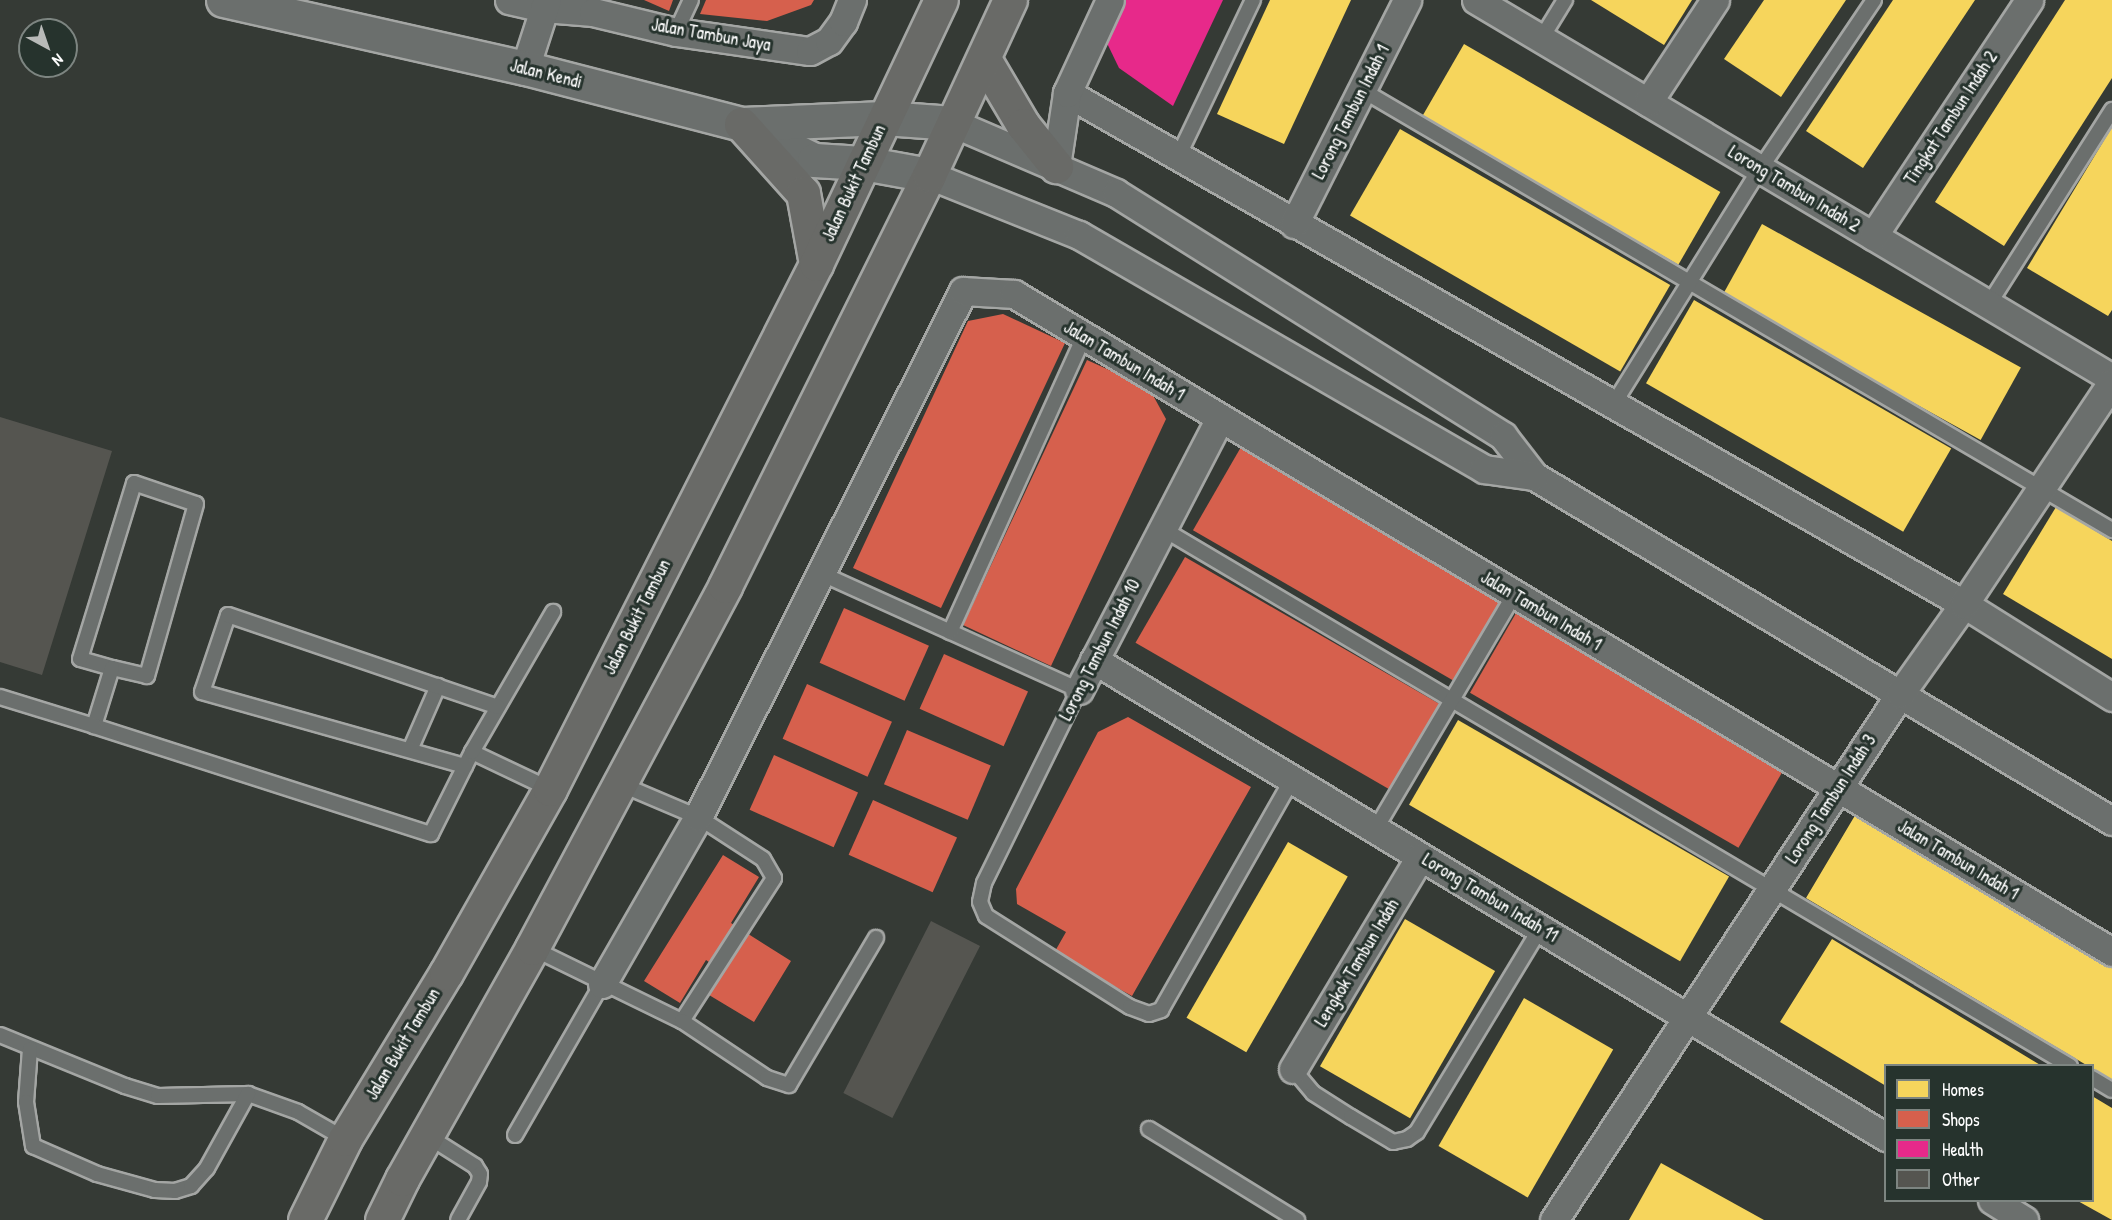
<!DOCTYPE html>
<style>
body{margin:0}
#map{position:relative;width:2112px;height:1220px;overflow:hidden;background:#353a35;font-family:"Patrick Hand",sans-serif}
div>[style]{position:absolute}
.homes>*{inset:0;background:#f6d55c;transform-origin:0 0}
.shops>*{inset:0;background:#d6604d;transform-origin:0 0}
.health>*{inset:0;background:#e7298a}
.building>*{inset:0;background:#555550;transform-origin:0 0}
.roads{filter:drop-shadow(2px 0 #a4a6a4) drop-shadow(-2px 0 #a4a6a4) drop-shadow(0 2px #a4a6a4) drop-shadow(0 -2px #a4a6a4)}
.lane>*{height:14px;margin:-7px;padding:0 7px;transform-origin:7px;border-radius:7px;background:#6b6f6d}
.street>*{height:27px;margin:-13.5px;padding:0 13.5px;transform-origin:13.5px;border-radius:13.5px;background:#6b6f6d}
.secondary>*{height:33px;margin:-16.5px;padding:0 16.5px;transform-origin:16.5px;border-radius:16.5px;background:#6b6f6d}
.primary>*{height:33px;margin:-16.5px;padding:0 16.5px;transform-origin:16.5px;border-radius:16.5px;background:#696a67}
span{translate:-50% -50%;white-space:nowrap;text-align:center;line-height:1.15;-webkit-text-stroke:6px #26332d;paint-order:stroke}
.street-label{font-size:18px;color:#fff}
.legend{position:absolute;left:1884px;top:1064px;width:210px;height:138px;box-sizing:border-box;background:#26332d;border:2px solid #7d8581;margin:0;padding:8px 10px;list-style:none;font-size:18px;color:#fff}
.legend li{display:flex;align-items:center;gap:12px;height:30px}
.legend b{width:30px;border:2px solid #7d8581}
.north{position:absolute;left:18px;top:18px;width:60px;height:60px;box-sizing:border-box;background:#26332d;border:2px solid #7d8581;border-radius:50%;rotate:140deg;font-size:16px;font-weight:700;line-height:24px;text-align:center;color:#fff}
.north::after{content:'';display:block;margin:auto;width:21px;height:27px;background:#b8bab8;clip-path:polygon(50% 0,100% 100%,50% 72%,0 100%)}
</style>
<div id="map">
<div class="homes">
<i style="clip-path:polygon(1270px 0,1351px 0,1284px 144px,1217px 114px)"></i>
<i style="clip-path:polygon(1591px 0,1692px 0,1664px 45px)"></i>
<i style="clip-path:polygon(1764px 0,1846px 0,1781px 97px,1724px 59px)"></i>
<i style="clip-path:polygon(1893px 0,1975px 0,1863px 168px,1806px 131px)"></i>
<i style="clip-path:polygon(2065px 0,2112px 0,2112px 78px,2004px 246px,1935px 202px)"></i>
<i style="left:1464px;top:44px;width:296px;height:84px;rotate:30deg"></i>
<i style="clip-path:polygon(2112px 127px,2112px 310px,2108px 316px,2027px 268px)"></i>
<i style="left:1400px;top:129px;width:312px;height:100px;rotate:30deg"></i>
<i style="left:1762px;top:224px;width:296px;height:83px;rotate:29deg"></i>
<i style="left:1694px;top:300px;width:297px;height:96px;rotate:30deg"></i>
<i style="clip-path:polygon(2056px 507px,2112px 541px,2112px 659px,2003px 594px)"></i>
<i style="left:1458px;top:720px;width:313px;height:98px;rotate:30deg"></i>
<i style="clip-path:polygon(1860px 807px,2112px 957px,2112px 1080px,2092px 1068px,2092px 1066px,2088px 1066px,1806px 898px)"></i>
<i style="left:1288px;top:842px;width:69px;height:203px;rotate:30deg"></i>
<i style="left:1405px;top:919px;width:104px;height:170px;rotate:30deg"></i>
<i style="clip-path:polygon(1832px 939px,2042px 1066px,1886px 1066px,1886px 1086px,1780px 1022px)"></i>
<i style="left:1524px;top:998px;width:103px;height:171px;rotate:30deg"></i>
<i style="clip-path:polygon(2092px 1096px,2112px 1108px,2112px 1220px,2076px 1200px,2092px 1200px)"></i>
<i style="clip-path:polygon(1661px 1163px,1764px 1220px,1629px 1220px)"></i>
</div>
<div class="shops">
<i style="clip-path:polygon(644px 0,673px 0,669px 11px)"></i>
<i style="clip-path:polygon(706px 0,814px 0,811px 5px,767px 21px,700px 14px)"></i>
<i style="clip-path:polygon(1003px 314px,1065px 343px,941px 608px,853px 568px,968px 321px)"></i>
<i style="clip-path:polygon(1087px 360px,1149px 388px,1166px 419px,1051px 666px,963px 625px)"></i>
<i style="left:1241px;top:447px;width:303px;height:96px;rotate:30deg"></i>
<i style="left:1185px;top:557px;width:294px;height:99px;rotate:30deg"></i>
<i style="left:844px;top:608px;width:93px;height:60px;rotate:24deg"></i>
<i style="left:1519px;top:608px;width:310px;height:98px;rotate:30deg"></i>
<i style="left:944px;top:654px;width:92px;height:60px;rotate:24deg"></i>
<i style="left:807px;top:684px;width:93px;height:60px;rotate:24deg"></i>
<i style="clip-path:polygon(1128px 717px,1251px 787px,1132px 996px,1054px 953px,1066px 932px,1017px 904px,1016px 889px,1098px 732px)"></i>
<i style="left:907px;top:730px;width:91px;height:59px;rotate:23deg"></i>
<i style="left:774px;top:755px;width:92px;height:60px;rotate:24deg"></i>
<i style="left:873px;top:800px;width:92px;height:60px;rotate:24deg"></i>
<i style="clip-path:polygon(723px 855px,759px 877px,731px 923px,791px 961px,754px 1022px,709px 995px,724px 972px,706px 960px,680px 1003px,644px 981px)"></i>
</div>
<div class="health">
<i style="clip-path:polygon(1124px 0,1223px 0,1173px 106px,1119px 68px,1105px 39px)"></i>
</div>
<div class="building">
<i style="clip-path:polygon(0 417px,112px 451px,42px 675px,0 662px)"></i>
<i style="left:931px;top:921px;width:55px;height:193px;rotate:27deg"></i>
</div>
<div class="roads">
<div class="lane">
<i style="left:676px;top:32px;width:35px;rotate:-65deg"></i>
<i style="left:1541px;top:39px;width:46px;rotate:-58.4deg"></i>
<i style="left:1362px;top:90px;width:870px;rotate:30.4deg"></i>
<i style="left:1178px;top:157px;width:174px;rotate:-64.5deg"></i>
<i style="left:1989px;top:304px;width:230px;rotate:-57.6deg"></i>
<i style="left:1613px;top:405px;width:278px;rotate:-58.1deg"></i>
<i style="left:1760px;top:169px;width:204px;rotate:-56deg"></i>
<i style="left:1163px;top:529px;width:1054px;rotate:30.63deg"></i>
<i style="left:820px;top:573px;width:284px;rotate:24.3deg"></i>
<i style="left:1079px;top:690px;width:215px;rotate:116.2deg"></i>
<i style="left:984px;top:883px;width:19px;rotate:102deg"></i>
<i style="left:980px;top:902px;width:15px;rotate:67deg"></i>
<i style="left:986px;top:916px;width:170px;rotate:32.3deg"></i>
<i style="left:1130px;top:1007px;width:20px;rotate:20deg"></i>
<i style="left:1149px;top:1014px;width:13px;rotate:-18deg"></i>
<i style="left:1161px;top:1010px;width:266px;rotate:-60.4deg"></i>
<i style="left:950px;top:632px;width:325px;rotate:-65.6deg"></i>
<i style="left:112px;top:668px;width:33px;rotate:-164deg"></i>
<i style="left:80px;top:659px;width:184px;rotate:-72.9deg"></i>
<i style="left:134px;top:483px;width:65px;rotate:18.7deg"></i>
<i style="left:196px;top:504px;width:179px;rotate:105.9deg"></i>
<i style="left:147px;top:676px;width:36px;rotate:-167deg"></i>
<i style="left:112px;top:668px;width:61px;rotate:107.2deg"></i>
<i style="left:94px;top:726px;width:354px;rotate:17.8deg"></i>
<i style="left:431px;top:834px;width:92px;rotate:-63.4deg"></i>
<i style="left:472px;top:752px;width:86px;rotate:25.4deg"></i>
<i style="left:0;top:697px;width:98px;rotate:17.1deg"></i>
<i style="left:410px;top:750px;width:70px;rotate:-66.4deg"></i>
<i style="left:472px;top:752px;width:162px;rotate:-59.9deg"></i>
<i style="left:465px;top:766px;width:273px;rotate:-164.3deg"></i>
<i style="left:202px;top:692px;width:81px;rotate:-71.3deg"></i>
<i style="left:228px;top:615px;width:285px;rotate:18.8deg"></i>
<i style="left:1375px;top:830px;width:273px;rotate:-59.4deg"></i>
<i style="left:532px;top:948px;width:167px;rotate:26deg"></i>
<i style="left:682px;top:1021px;width:170px;rotate:-57.2deg"></i>
<i style="left:774px;top:878px;width:22px;rotate:-120deg"></i>
<i style="left:763px;top:859px;width:77px;rotate:-147.1deg"></i>
<i style="left:698px;top:817px;width:87px;rotate:-157deg"></i>
<i style="left:682px;top:1021px;width:102px;rotate:33.8deg"></i>
<i style="left:767px;top:1078px;width:23px;rotate:18deg"></i>
<i style="left:789px;top:1085px;width:171px;rotate:-59.4deg"></i>
<i style="left:0;top:1035px;width:135px;rotate:22.2deg"></i>
<i style="left:125px;top:1086px;width:34px;rotate:17deg"></i>
<i style="left:158px;top:1096px;width:90px;rotate:-1.3deg"></i>
<i style="left:248px;top:1094px;width:53px;rotate:19.8deg"></i>
<i style="left:298px;top:1112px;width:54px;rotate:29.9deg"></i>
<i style="left:30px;top:1049px;width:53px;rotate:94.3deg"></i>
<i style="left:26px;top:1102px;width:45px;rotate:81deg"></i>
<i style="left:33px;top:1146px;width:70px;rotate:23.6deg"></i>
<i style="left:97px;top:1174px;width:60px;rotate:15.4deg"></i>
<i style="left:155px;top:1190px;width:20px;rotate:3deg"></i>
<i style="left:175px;top:1191px;width:17px;rotate:-17deg"></i>
<i style="left:191px;top:1186px;width:24px;rotate:-48deg"></i>
<i style="left:207px;top:1168px;width:85px;rotate:-61deg"></i>
<i style="left:1293px;top:1069px;width:31px;rotate:50deg"></i>
<i style="left:1313px;top:1093px;width:45px;rotate:32.3deg"></i>
<i style="left:1351px;top:1117px;width:49px;rotate:30.8deg"></i>
<i style="left:1393px;top:1142px;width:14px;rotate:-12deg"></i>
<i style="left:1407px;top:1139px;width:12px;rotate:-35deg"></i>
<i style="left:1417px;top:1132px;width:237px;rotate:-58.8deg"></i>
<i style="left:2092px;top:1078px;width:23px;rotate:31deg"></i>
<i style="left:1149px;top:1129px;width:174px;rotate:31.6deg"></i>
<i style="left:426px;top:1135px;width:58px;rotate:32.3deg"></i>
<i style="left:475px;top:1166px;width:9px;rotate:58deg"></i>
<i style="left:480px;top:1174px;width:8px;rotate:97deg"></i>
<i style="left:479px;top:1182px;width:43px;rotate:118.9deg"></i>
<i style="left:515px;top:1135px;width:174px;rotate:-60.1deg"></i>
</div>
<div class="street">
<i style="left:509px;top:0;width:36px;rotate:13deg"></i>
<i style="left:544px;top:8px;width:49px;rotate:4.7deg"></i>
<i style="left:593px;top:12px;width:85px;rotate:13.5deg"></i>
<i style="left:676px;top:32px;width:135px;rotate:8.1deg"></i>
<i style="left:810px;top:51px;width:21px;rotate:-28deg"></i>
<i style="left:829px;top:41px;width:24px;rotate:-54deg"></i>
<i style="left:843px;top:22px;width:24px;rotate:-68deg"></i>
<i style="left:1476px;top:0;width:740px;rotate:30.72deg"></i>
<i style="left:525px;top:68px;width:71px;rotate:-72.1deg"></i>
<i style="left:1067px;top:93px;width:1032px;rotate:29.67deg"></i>
<i style="left:1964px;top:604px;width:175px;rotate:32.1deg"></i>
<i style="left:1648px;top:102px;width:122px;rotate:-56.7deg"></i>
<i style="left:953px;top:123px;width:177px;rotate:23.2deg"></i>
<i style="left:1116px;top:193px;width:457px;rotate:32.1deg"></i>
<i style="left:1503px;top:436px;width:51px;rotate:52.2deg"></i>
<i style="left:1534px;top:476px;width:673px;rotate:30.83deg"></i>
<i style="left:1056px;top:166px;width:74px;rotate:-81.4deg"></i>
<i style="left:1067px;top:93px;width:102px;rotate:-65.2deg"></i>
<i style="left:929px;top:175px;width:162px;rotate:21.8deg"></i>
<i style="left:1079px;top:235px;width:468px;rotate:30deg"></i>
<i style="left:1484px;top:469px;width:50px;rotate:8deg"></i>
<i style="left:1294px;top:224px;width:251px;rotate:-63.2deg"></i>
<i style="left:1873px;top:236px;width:283px;rotate:-56.5deg"></i>
<i style="left:1094px;top:660px;width:925px;rotate:31.06deg"></i>
<i style="left:1079px;top:690px;width:306px;rotate:-62.6deg"></i>
<i style="left:602px;top:984px;width:193px;rotate:-60.1deg"></i>
<i style="left:698px;top:817px;width:589px;rotate:-63.26deg"></i>
<i style="left:963px;top:291px;width:51px;rotate:3.4deg"></i>
<i style="left:1014px;top:294px;width:1280px;rotate:30.93deg"></i>
<i style="left:1293px;top:1069px;width:247px;rotate:-59.1deg"></i>
<i style="left:1992px;top:1200px;width:38px;rotate:32deg"></i>
<i style="left:1554px;top:1220px;width:630px;rotate:-56.66deg"></i>
<i style="left:1900px;top:694px;width:110px;rotate:-54.6deg"></i>
<i style="left:1964px;top:604px;width:267px;rotate:-56.3deg"></i>
</div>
<div class="secondary">
<i style="left:223px;top:0;width:310px;rotate:12.7deg"></i>
<i style="left:525px;top:68px;width:223px;rotate:14.5deg"></i>
<i style="left:741px;top:124px;width:81px;rotate:26.3deg"></i>
<i style="left:814px;top:160px;width:49px;rotate:3.5deg"></i>
<i style="left:863px;top:163px;width:67px;rotate:10.3deg"></i>
<i style="left:742px;top:124px;width:142px;rotate:-2.4deg"></i>
<i style="left:884px;top:118px;width:69px;rotate:4.1deg"></i>
</div>
<div class="primary">
<i style="left:984px;top:59px;width:77px;rotate:59.4deg"></i>
<i style="left:1023px;top:125px;width:53px;rotate:51.2deg"></i>
<i style="left:741px;top:124px;width:93px;rotate:48.1deg"></i>
<i style="left:803px;top:193px;width:72px;rotate:79.6deg"></i>
<i style="left:305px;top:1220px;width:90px;rotate:-63.7deg"></i>
<i style="left:345px;top:1139px;width:194px;rotate:-58.7deg"></i>
<i style="left:446px;top:973px;width:211px;rotate:-60.5deg"></i>
<i style="left:550px;top:789px;width:589px;rotate:-63.13deg"></i>
<i style="left:816px;top:264px;width:292px;rotate:-64.7deg"></i>
<i style="left:382px;top:1220px;width:46px;rotate:-64deg"></i>
<i style="left:402px;top:1179px;width:265px;rotate:-60.6deg"></i>
<i style="left:532px;top:948px;width:410px;rotate:-61.9deg"></i>
<i style="left:725px;top:586px;width:459px;rotate:-63.6deg"></i>
<i style="left:929px;top:175px;width:193px;rotate:-65.2deg"></i>
</div>
</div>
<div class="street-label">
<span style="left:711px;top:35px;rotate:10deg">Jalan Tambun Jaya</span>
<span style="left:546px;top:74px;rotate:14deg">Jalan Kendi</span>
<span style="left:1351px;top:112px;rotate:-63deg">Lorong Tambun Indah 1</span>
<span style="left:1951px;top:118px;rotate:-57deg">Tingkat Tambun Indah 2</span>
<span style="left:854px;top:183px;rotate:-65deg">Jalan Bukit Tambun</span>
<span style="left:1794px;top:189px;rotate:31deg">Lorong Tambun Indah 2</span>
<span style="left:1124px;top:361px;rotate:31deg">Jalan Tambun Indah 1</span>
<span style="left:1541px;top:611px;rotate:31deg">Jalan Tambun Indah 1</span>
<span style="left:637px;top:617px;rotate:-63deg">Jalan Bukit Tambun</span>
<span style="left:1100px;top:650px;rotate:-63deg">Lorong Tambun Indah 10</span>
<span style="left:1831px;top:799px;rotate:-57deg">Lorong Tambun Indah 3</span>
<span style="left:1958px;top:860px;rotate:31deg">Jalan Tambun Indah 1</span>
<span style="left:1490px;top:898px;rotate:31deg">Lorong Tambun Indah 11</span>
<span style="left:1357px;top:963px;rotate:-59deg">Lengkok Tambun Indah</span>
<span style="left:403px;top:1044px;rotate:-59deg">Jalan Bukit Tambun</span>
</div>
<ul class="legend">
<li><b style="height:16px;background:#f6d55c"></b>Homes</li>
<li><b style="height:16px;background:#d6604d"></b>Shops</li>
<li><b style="height:16px;background:#e7298a"></b>Health</li>
<li><b style="height:16px;background:#555550"></b>Other</li>
</ul>
<div class="north">N</div>
</div>
